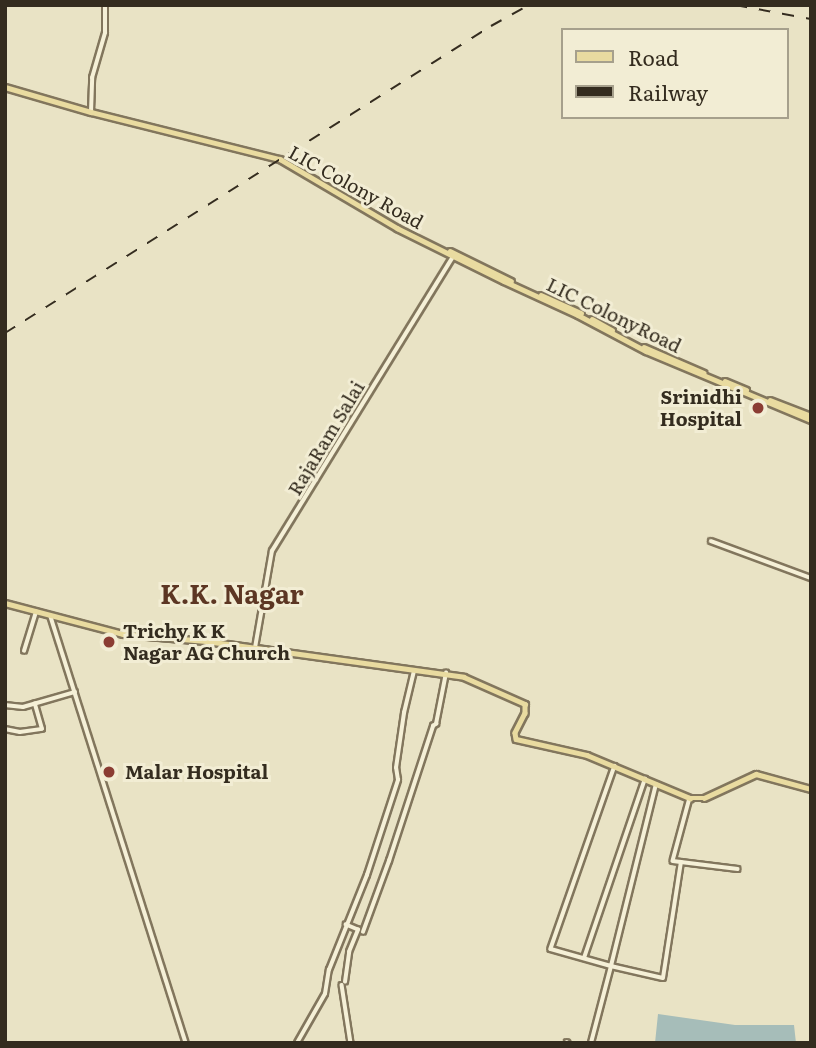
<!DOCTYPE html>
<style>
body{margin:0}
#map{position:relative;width:816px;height:1048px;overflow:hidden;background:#e9e3c5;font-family:Literata,serif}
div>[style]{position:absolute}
.water>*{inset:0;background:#a6bdb9}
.roads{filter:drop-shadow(2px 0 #82765d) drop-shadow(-2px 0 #82765d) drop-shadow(0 2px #82765d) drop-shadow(0 -2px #82765d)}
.minor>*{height:3.5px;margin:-1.75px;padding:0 1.75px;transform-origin:1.75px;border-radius:1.75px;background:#f5f0d7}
.major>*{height:4.5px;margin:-2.25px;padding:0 2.25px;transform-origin:2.25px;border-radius:2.25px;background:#e9dba0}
.rail>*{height:2px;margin-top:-1px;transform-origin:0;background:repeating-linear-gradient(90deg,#342c1f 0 12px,transparent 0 24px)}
.dots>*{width:19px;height:19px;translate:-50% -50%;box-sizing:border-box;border:4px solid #f2edd4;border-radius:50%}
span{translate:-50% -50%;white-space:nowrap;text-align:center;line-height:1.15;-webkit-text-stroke:6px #f2edd4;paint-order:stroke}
.street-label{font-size:19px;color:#342c1f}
.poi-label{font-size:19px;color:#342c1f;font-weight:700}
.right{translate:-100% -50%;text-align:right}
.left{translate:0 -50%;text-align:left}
.district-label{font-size:26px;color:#5c3623;font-weight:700}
.frame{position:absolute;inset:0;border:7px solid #342c1f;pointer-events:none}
.legend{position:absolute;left:561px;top:28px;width:228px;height:91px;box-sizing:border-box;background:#f2edd4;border:2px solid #a6a08c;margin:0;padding:9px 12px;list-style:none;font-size:21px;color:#342c1f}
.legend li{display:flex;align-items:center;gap:14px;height:35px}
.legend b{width:35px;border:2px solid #a6a08c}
</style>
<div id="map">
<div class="water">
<i style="clip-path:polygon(658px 1014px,735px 1025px,794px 1025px,796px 1043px,655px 1043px)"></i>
</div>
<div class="roads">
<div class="minor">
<i style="left:91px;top:112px;width:34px;rotate:-88deg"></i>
<i style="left:92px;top:78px;width:47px;rotate:-73.9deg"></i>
<i style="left:105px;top:33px;width:28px;rotate:-90deg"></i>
<i style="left:711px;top:541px;width:107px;rotate:20.3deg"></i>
<i style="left:51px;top:617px;width:447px;rotate:72.4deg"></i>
<i style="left:255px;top:648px;width:98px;rotate:-80.1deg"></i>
<i style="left:272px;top:551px;width:347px;rotate:-58.4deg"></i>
<i style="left:24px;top:651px;width:41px;rotate:-72.9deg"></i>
<i style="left:5px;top:705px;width:18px;rotate:6deg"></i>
<i style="left:23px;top:707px;width:54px;rotate:-16.1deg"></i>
<i style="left:5px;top:729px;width:15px;rotate:11deg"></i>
<i style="left:20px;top:732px;width:22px;rotate:-8deg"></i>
<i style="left:42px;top:729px;width:26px;rotate:-106deg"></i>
<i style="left:615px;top:766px;width:194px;rotate:109.3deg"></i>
<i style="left:551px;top:949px;width:62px;rotate:15.8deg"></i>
<i style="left:611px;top:966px;width:187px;rotate:-76.1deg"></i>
<i style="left:690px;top:798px;width:65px;rotate:105.1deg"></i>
<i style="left:673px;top:861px;width:65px;rotate:7deg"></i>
<i style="left:363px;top:932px;width:76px;rotate:-69.9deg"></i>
<i style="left:389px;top:861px;width:142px;rotate:-71.9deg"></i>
<i style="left:433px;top:726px;width:4px;rotate:-34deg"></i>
<i style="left:436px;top:724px;width:52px;rotate:-78.9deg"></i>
<i style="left:584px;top:958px;width:189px;rotate:-71.2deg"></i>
<i style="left:345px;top:982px;width:30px;rotate:-82deg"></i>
<i style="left:349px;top:952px;width:24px;rotate:-68deg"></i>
<i style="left:358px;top:930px;width:13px;rotate:-157deg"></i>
<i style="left:342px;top:985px;width:59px;rotate:81.2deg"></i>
<i style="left:567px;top:1042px;width:1px;rotate:45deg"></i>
<i style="left:297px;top:1043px;width:56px;rotate:-60.3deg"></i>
<i style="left:325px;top:994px;width:24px;rotate:-81deg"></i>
<i style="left:329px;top:970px;width:102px;rotate:-68.2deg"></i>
<i style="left:367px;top:875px;width:100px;rotate:-71.9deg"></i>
<i style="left:398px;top:780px;width:12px;rotate:-99deg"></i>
<i style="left:396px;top:768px;width:56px;rotate:-81.7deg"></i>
<i style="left:404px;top:713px;width:43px;rotate:-76.6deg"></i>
<i style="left:591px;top:1043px;width:80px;rotate:-75.4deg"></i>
<i style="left:611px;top:966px;width:53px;rotate:13deg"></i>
<i style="left:663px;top:978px;width:117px;rotate:-81.2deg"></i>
</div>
<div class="major">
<i style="left:5px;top:87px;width:90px;rotate:16.2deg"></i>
<i style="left:91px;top:112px;width:195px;rotate:14deg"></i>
<i style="left:280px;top:159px;width:136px;rotate:30.5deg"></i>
<i style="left:397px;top:228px;width:119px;rotate:26.4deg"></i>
<i style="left:504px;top:281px;width:81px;rotate:24.7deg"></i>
<i style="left:578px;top:315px;width:77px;rotate:27.9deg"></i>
<i style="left:646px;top:351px;width:179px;rotate:22.7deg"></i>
<i style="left:450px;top:251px;width:68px;rotate:26.2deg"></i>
<i style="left:541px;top:295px;width:44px;rotate:24.2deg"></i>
<i style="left:592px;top:319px;width:23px;rotate:29deg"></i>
<i style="left:644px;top:347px;width:65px;rotate:23.4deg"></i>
<i style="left:725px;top:381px;width:23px;rotate:23deg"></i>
<i style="left:770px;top:400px;width:44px;rotate:21.3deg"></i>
<i style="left:5px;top:603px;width:122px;rotate:14.7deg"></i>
<i style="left:123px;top:634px;width:83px;rotate:4.8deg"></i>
<i style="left:206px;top:641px;width:260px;rotate:7.9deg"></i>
<i style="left:464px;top:677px;width:67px;rotate:23.9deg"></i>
<i style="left:525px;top:704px;width:9px;rotate:90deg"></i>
<i style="left:525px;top:713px;width:22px;rotate:117deg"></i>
<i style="left:515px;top:733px;width:6px;rotate:81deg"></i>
<i style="left:516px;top:739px;width:73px;rotate:12.7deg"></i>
<i style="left:587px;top:755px;width:112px;rotate:22.7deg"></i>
<i style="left:690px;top:798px;width:14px"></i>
<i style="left:704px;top:798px;width:57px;rotate:-24.8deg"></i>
<i style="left:756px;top:774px;width:57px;rotate:15.3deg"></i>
</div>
</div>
<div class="rail">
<i style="left:735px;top:5px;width:77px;rotate:10.4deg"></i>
<i style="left:5px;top:333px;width:575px;rotate:-32.28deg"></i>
<i style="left:491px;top:26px;width:43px;rotate:-28.9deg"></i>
</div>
<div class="dots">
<i style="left:758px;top:408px;background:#8b3d33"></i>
<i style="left:109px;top:642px;background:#8b3d33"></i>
<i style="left:109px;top:772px;background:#8b3d33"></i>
</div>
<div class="street-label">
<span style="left:356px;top:187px;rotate:29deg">LIC Colony Road</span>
<span style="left:614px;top:315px;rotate:26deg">LIC ColonyRoad</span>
<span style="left:326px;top:438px;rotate:-59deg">RajaRam Salai</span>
</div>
<div class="poi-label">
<span class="right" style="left:742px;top:408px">Srinidhi<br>Hospital</span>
<span class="left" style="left:123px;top:642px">Trichy K K<br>Nagar AG Church</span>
<span class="left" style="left:125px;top:772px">Malar Hospital</span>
</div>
<div class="district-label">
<span style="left:232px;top:593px">K.K. Nagar</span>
</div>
<div class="frame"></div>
<ul class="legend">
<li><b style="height:9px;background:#e9dba0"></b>Road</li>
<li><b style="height:9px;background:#342c1f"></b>Railway</li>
</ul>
</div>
